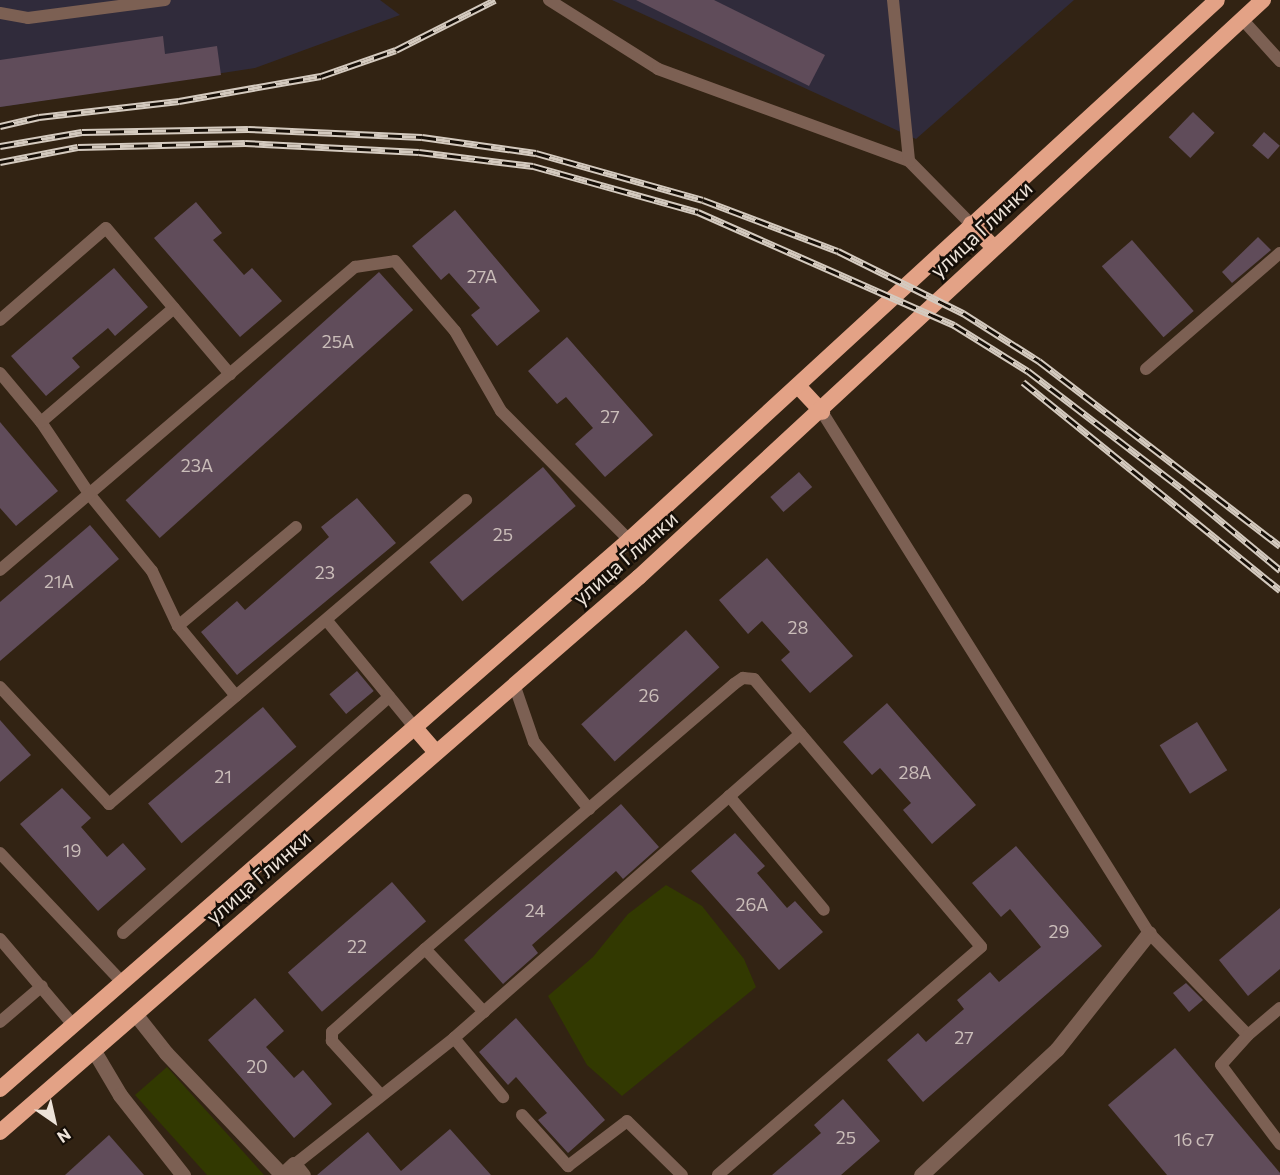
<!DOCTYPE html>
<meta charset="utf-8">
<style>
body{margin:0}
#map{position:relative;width:1280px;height:1175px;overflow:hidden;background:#322313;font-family:Commissioner,sans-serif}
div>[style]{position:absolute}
.industrial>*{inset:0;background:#302b3b}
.green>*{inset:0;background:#323901}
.building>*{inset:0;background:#604c5a;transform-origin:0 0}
.service>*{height:12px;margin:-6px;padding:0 6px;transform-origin:6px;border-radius:6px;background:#7c6053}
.minor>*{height:15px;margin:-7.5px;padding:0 7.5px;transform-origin:7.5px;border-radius:7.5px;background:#7c6053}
.trunk>*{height:16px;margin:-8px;padding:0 8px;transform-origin:8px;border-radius:8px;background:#e3a286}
.rail>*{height:7px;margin-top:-3.5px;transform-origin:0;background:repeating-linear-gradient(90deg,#150e07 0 14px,#d4cabf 0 28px);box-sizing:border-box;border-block:2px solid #d4cabf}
span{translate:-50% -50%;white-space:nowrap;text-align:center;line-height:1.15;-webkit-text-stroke:5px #150e07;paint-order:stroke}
.number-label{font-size:18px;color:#cabdb9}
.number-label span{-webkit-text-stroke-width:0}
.street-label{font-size:21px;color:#ede3d9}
.north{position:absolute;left:24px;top:1091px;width:60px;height:60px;-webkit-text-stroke:4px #150e07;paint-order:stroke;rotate:146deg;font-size:16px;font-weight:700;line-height:24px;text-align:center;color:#ede3d9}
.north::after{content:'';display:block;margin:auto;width:21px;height:27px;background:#ede3d9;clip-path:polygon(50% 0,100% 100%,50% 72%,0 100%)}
</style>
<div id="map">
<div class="industrial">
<i style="clip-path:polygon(0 0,380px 0,400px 15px,255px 68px,0 107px)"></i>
<i style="clip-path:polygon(612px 0,1074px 0,916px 139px)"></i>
</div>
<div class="green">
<i style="clip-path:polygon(666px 885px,702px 906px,744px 959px,756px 987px,622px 1096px,587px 1065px,548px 996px,593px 957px,628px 914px)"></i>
<i style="clip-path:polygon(167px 1067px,264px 1175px,207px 1175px,135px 1095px)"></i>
</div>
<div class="building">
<i style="clip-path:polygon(636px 0,714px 0,825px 55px,809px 86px)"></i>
<i style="clip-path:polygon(163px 36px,165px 54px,217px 46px,221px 75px,0 107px,0 60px)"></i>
<i style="left:1193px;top:112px;width:30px;height:35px;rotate:44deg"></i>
<i style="left:1264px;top:132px;width:21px;height:18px;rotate:41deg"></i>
<i style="clip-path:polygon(196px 202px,222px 233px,213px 240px,244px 275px,252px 268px,282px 301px,240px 337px,154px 238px)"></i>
<i style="clip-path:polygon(455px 210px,540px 311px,497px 346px,471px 315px,480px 308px,449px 273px,441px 280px,412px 246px)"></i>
<i style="clip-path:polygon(1258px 237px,1271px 250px,1232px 283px,1222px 272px)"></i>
<i style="left:1132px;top:240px;width:94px;height:40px;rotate:49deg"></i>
<i style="clip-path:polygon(114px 268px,148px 307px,115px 336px,108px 328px,72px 358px,80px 367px,46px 396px,11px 356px)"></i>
<i style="left:379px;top:272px;width:51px;height:341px;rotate:48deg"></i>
<i style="clip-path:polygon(567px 337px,653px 435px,605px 477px,575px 444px,593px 428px,566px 397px,557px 404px,528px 371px)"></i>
<i style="clip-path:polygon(0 422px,58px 491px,16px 526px,0 508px)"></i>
<i style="left:543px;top:467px;width:51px;height:148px;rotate:50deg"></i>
<i style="left:799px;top:472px;width:20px;height:38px;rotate:49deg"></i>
<i style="clip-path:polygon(357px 498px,396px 543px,237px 675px,201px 632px,237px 601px,245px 610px,329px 537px,321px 527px)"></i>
<i style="clip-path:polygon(90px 525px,119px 559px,0 661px,0 602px)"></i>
<i style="clip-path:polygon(767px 558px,853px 656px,810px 693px,781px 660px,790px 652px,762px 621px,748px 634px,719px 600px)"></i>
<i style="left:686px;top:630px;width:50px;height:141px;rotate:48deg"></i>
<i style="left:357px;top:671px;width:26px;height:36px;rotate:50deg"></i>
<i style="clip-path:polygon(887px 703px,976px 805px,932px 844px,903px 810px,911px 803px,880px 768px,872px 775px,843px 742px)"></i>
<i style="left:263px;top:707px;width:52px;height:150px;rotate:50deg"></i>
<i style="clip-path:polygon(0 720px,31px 755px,0 782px)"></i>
<i style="left:1197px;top:722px;width:57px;height:44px;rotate:58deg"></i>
<i style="clip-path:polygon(62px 788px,91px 818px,81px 827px,107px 857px,123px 843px,146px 869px,98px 911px,20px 824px)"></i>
<i style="clip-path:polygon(621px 804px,659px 847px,623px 879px,616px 871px,532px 945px,538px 953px,503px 984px,464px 940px)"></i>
<i style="clip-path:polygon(735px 833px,765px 866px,757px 873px,787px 908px,795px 901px,823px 932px,779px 970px,691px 871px)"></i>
<i style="clip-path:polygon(1016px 846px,1102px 946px,923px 1102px,887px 1060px,918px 1033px,926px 1042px,964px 1009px,957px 1000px,990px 972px,999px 982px,1041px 947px,1010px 909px,1001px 917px,972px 883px)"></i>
<i style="left:392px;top:882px;width:52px;height:138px;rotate:49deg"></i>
<i style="clip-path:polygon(1280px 908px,1280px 969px,1248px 996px,1219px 960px)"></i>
<i style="clip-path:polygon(1186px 983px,1203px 1000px,1189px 1012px,1173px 993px)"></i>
<i style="clip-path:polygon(255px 998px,284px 1031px,266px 1047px,294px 1078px,303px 1070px,332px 1104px,294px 1138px,208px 1040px)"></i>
<i style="clip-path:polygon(516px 1018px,605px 1120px,568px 1153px,538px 1120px,547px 1113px,516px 1077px,508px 1085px,479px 1052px)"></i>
<i style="clip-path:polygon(1175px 1048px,1280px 1173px,1280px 1175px,1167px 1175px,1108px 1105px)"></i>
<i style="clip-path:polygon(843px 1099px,880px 1141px,841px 1175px,772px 1175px,821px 1133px,814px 1125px)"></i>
<i style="clip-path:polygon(450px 1129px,491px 1175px,317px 1175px,368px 1132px,401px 1171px)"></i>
<i style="clip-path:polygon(109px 1135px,144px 1175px,65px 1175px)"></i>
</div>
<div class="service">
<i style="left:549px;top:0;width:129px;rotate:32.3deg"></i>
<i style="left:658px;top:69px;width:267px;rotate:20.1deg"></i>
<i style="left:909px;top:161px;width:88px;rotate:45.5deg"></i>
<i style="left:893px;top:0;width:162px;rotate:84.3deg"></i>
<i style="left:0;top:13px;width:28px;rotate:10deg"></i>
<i style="left:28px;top:18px;width:138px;rotate:-7.5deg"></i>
<i style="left:1242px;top:19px;width:57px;rotate:47.9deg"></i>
<i style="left:0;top:320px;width:140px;rotate:-41deg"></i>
<i style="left:106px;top:228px;width:192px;rotate:49.7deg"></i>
<i style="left:1146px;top:369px;width:177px;rotate:-40.9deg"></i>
<i style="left:0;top:373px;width:64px;rotate:50.1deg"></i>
<i style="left:41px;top:422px;width:88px;rotate:56.1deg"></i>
<i style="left:90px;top:495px;width:98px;rotate:50.8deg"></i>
<i style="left:152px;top:571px;width:61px;rotate:64.7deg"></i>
<i style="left:822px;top:412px;width:615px;rotate:57.89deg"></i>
<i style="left:1149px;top:933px;width:142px;rotate:45.9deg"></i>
<i style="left:1248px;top:1035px;width:42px;rotate:-40.2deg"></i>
<i style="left:41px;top:422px;width:175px;rotate:-40.6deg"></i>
<i style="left:0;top:570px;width:467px;rotate:-40.5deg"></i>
<i style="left:355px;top:267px;width:40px;rotate:-8.5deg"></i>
<i style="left:395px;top:261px;width:92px;rotate:49.4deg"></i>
<i style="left:455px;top:331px;width:92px;rotate:60.1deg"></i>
<i style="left:501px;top:411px;width:182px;rotate:45.2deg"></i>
<i style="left:328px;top:622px;width:137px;rotate:50.6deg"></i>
<i style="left:514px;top:684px;width:61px;rotate:71deg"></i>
<i style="left:534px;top:742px;width:87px;rotate:50.6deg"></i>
<i style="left:0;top:687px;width:160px;rotate:47deg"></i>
<i style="left:109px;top:804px;width:469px;rotate:-40.4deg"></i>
<i style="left:236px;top:696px;width:91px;rotate:-129.6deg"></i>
<i style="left:178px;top:626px;width:154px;rotate:-40deg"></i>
<i style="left:729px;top:796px;width:148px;rotate:50.2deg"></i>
<i style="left:0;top:853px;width:179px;rotate:46.6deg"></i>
<i style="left:123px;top:933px;width:356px;rotate:-41.6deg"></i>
<i style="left:0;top:939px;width:114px;rotate:49.6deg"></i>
<i style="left:484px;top:1012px;width:86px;rotate:-133.1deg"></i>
<i style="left:425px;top:949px;width:407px;rotate:-40.6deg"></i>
<i style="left:734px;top:684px;width:11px;rotate:-34deg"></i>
<i style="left:743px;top:678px;width:11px;rotate:5deg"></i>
<i style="left:754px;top:679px;width:351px;rotate:49.7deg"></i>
<i style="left:981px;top:947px;width:348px;rotate:139.1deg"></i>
<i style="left:0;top:1022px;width:55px;rotate:-40.6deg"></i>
<i style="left:1248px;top:1035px;width:40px;rotate:132deg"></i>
<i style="left:1221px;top:1065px;width:99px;rotate:53.2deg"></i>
<i style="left:454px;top:1038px;width:77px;rotate:50.3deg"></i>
<i style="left:380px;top:1094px;width:72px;rotate:-132.2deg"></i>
<i style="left:332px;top:1041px;width:9px;rotate:-90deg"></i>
<i style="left:332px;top:1032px;width:125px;rotate:-41.7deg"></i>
<i style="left:522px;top:1115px;width:69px;rotate:48deg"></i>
<i style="left:568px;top:1166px;width:74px;rotate:-37.3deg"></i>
<i style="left:627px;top:1121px;width:77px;rotate:44.5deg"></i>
<i style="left:289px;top:1169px;width:211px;rotate:-38.4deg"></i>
<i style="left:454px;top:1038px;width:461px;rotate:-41.3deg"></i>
</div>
<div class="minor">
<i style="left:136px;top:1015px;width:48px;rotate:51.7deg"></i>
<i style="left:166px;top:1053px;width:168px;rotate:46.4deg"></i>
<i style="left:94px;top:1051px;width:51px;rotate:59.4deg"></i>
<i style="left:120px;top:1095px;width:102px;rotate:51.8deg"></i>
<i style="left:282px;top:1175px;width:16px;rotate:-43deg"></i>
<i style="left:294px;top:1164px;width:14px;rotate:51deg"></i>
<i style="left:921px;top:1175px;width:185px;rotate:-42.8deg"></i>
<i style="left:1057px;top:1049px;width:148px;rotate:-51.6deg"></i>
</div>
<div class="trunk">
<i style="left:971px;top:224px;width:32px;rotate:46deg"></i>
<i style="left:799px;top:387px;width:34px;rotate:47deg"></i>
<i style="left:415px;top:728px;width:32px;rotate:49deg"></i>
<i style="left:0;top:1089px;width:835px;rotate:-41.11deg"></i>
<i style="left:629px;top:540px;width:798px;rotate:-42.56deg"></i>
<i style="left:0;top:1132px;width:846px;rotate:-40.98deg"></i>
<i style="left:639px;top:577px;width:850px;rotate:-42.76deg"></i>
</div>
<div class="rail">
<i style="left:0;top:126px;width:40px;rotate:-13deg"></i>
<i style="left:39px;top:117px;width:141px;rotate:-6.5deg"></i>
<i style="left:179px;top:101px;width:144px;rotate:-10deg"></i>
<i style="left:321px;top:76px;width:79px;rotate:-19.1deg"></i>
<i style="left:396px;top:50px;width:111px;rotate:-26.8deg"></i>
<i style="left:0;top:146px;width:83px;rotate:-9.7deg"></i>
<i style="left:82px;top:132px;width:166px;rotate:-1deg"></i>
<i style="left:248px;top:129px;width:174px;rotate:2.6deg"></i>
<i style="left:422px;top:137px;width:115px;rotate:8deg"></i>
<i style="left:536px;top:153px;width:173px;rotate:15.7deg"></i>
<i style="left:703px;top:200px;width:144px;rotate:20.7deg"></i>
<i style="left:838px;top:251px;width:140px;rotate:26.4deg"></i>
<i style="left:963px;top:313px;width:90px;rotate:32.3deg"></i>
<i style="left:1039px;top:361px;width:304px;rotate:37.5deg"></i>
<i style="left:0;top:162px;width:79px;rotate:-10.9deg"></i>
<i style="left:78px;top:147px;width:167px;rotate:-1.4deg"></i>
<i style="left:245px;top:143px;width:174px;rotate:3deg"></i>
<i style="left:419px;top:152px;width:115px;rotate:7deg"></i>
<i style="left:533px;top:166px;width:171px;rotate:15.6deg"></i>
<i style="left:698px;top:212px;width:280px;rotate:23.8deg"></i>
<i style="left:954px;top:325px;width:87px;rotate:31.9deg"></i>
<i style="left:1028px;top:371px;width:193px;rotate:37.4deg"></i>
<i style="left:1181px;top:488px;width:129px;rotate:39.6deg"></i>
<i style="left:1023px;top:382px;width:331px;rotate:39deg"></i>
</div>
<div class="number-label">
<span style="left:482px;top:276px">27А</span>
<span style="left:338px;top:341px">25А</span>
<span style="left:610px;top:416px">27</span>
<span style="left:197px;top:465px">23А</span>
<span style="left:503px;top:534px">25</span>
<span style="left:325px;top:572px">23</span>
<span style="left:59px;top:581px">21А</span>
<span style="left:798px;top:627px">28</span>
<span style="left:649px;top:695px">26</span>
<span style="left:915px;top:772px">28А</span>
<span style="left:223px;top:776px">21</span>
<span style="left:72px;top:850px">19</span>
<span style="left:752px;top:904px">26А</span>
<span style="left:535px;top:910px">24</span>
<span style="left:1059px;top:931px">29</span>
<span style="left:357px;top:946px">22</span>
<span style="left:964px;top:1037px">27</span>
<span style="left:257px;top:1066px">20</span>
<span style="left:846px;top:1137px">25</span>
<span style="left:1194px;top:1139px">16 с7</span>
</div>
<div class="street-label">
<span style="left:981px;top:229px;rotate:-43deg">улица Глинки</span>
<span style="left:625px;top:558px;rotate:-41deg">улица Глинки</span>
<span style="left:258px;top:877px;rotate:-41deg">улица Глинки</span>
</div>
<div class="north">N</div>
</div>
